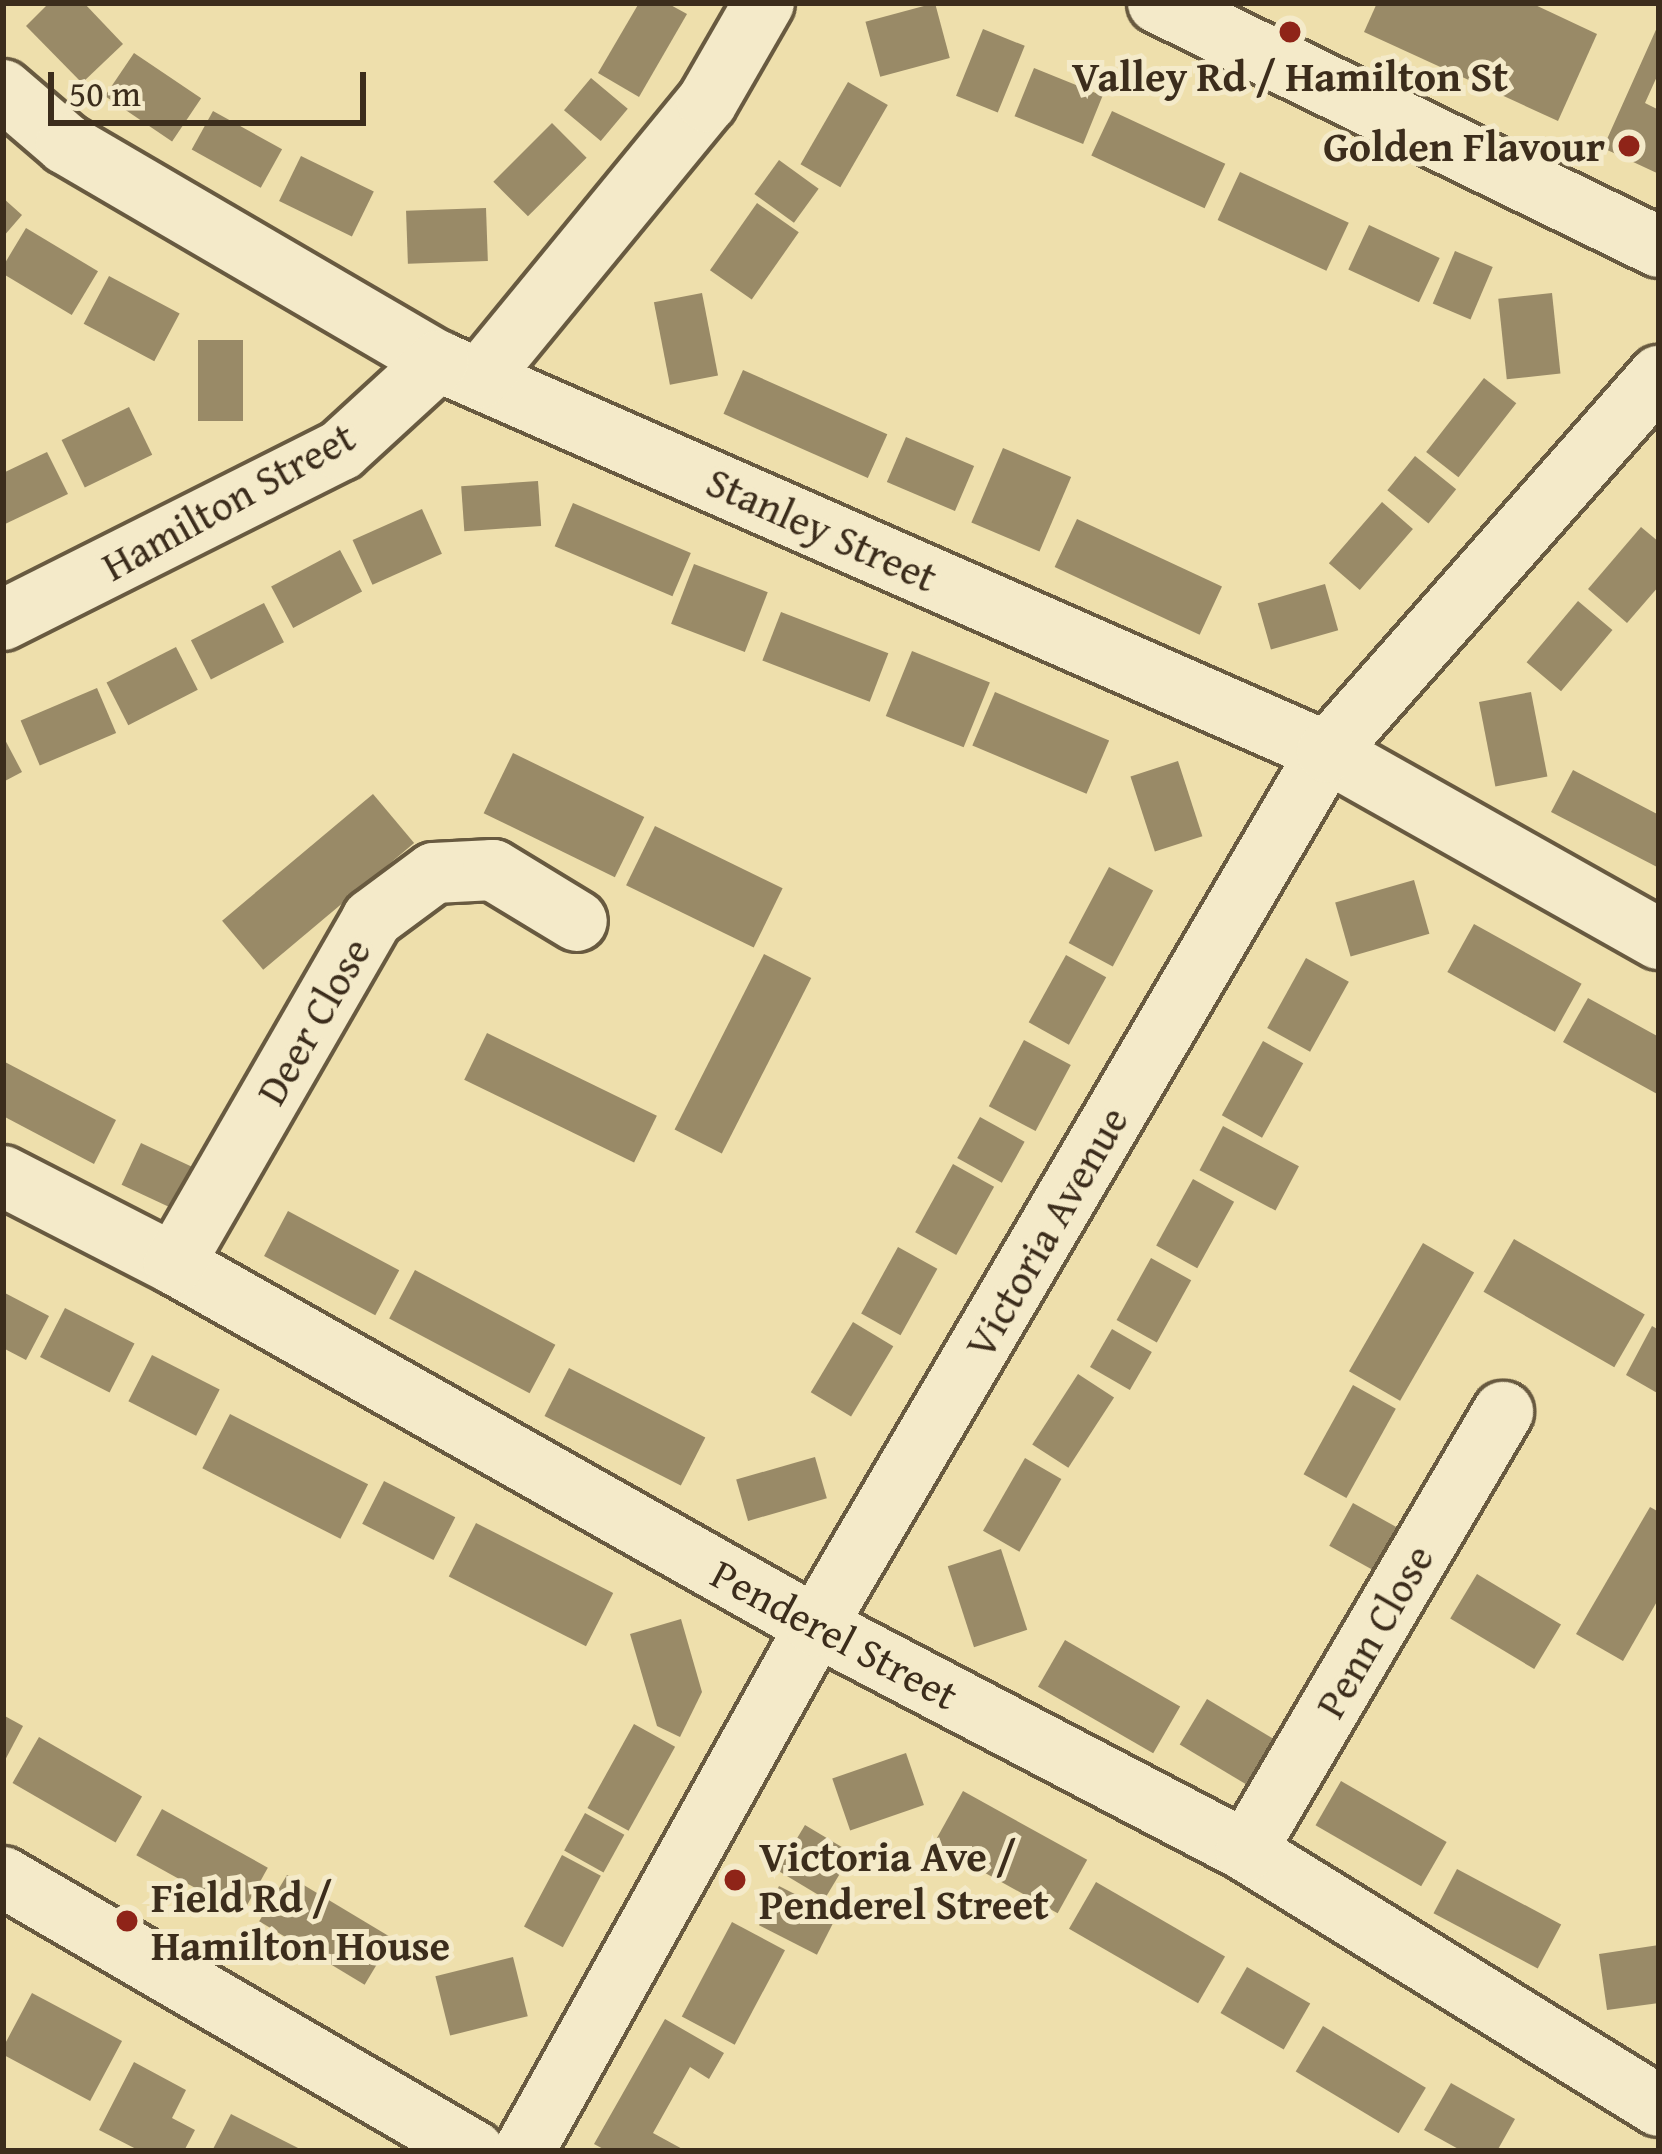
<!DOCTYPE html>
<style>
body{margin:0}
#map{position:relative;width:1662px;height:2154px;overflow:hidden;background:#eedfac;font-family:"Gentium Book Plus",serif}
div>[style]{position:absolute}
.building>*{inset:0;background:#998a67;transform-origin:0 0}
.roads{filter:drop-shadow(3px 0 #685a40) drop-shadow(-3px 0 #685a40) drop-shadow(0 3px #685a40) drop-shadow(0 -3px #685a40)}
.minor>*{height:60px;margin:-30px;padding:0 30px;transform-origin:30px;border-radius:30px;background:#f4eac9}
.dots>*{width:33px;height:33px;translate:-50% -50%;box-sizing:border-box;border:6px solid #f4eac9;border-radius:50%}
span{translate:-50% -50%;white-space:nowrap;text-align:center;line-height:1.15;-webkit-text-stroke:10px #f4eac9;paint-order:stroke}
.poi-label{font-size:42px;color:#3c2d1c;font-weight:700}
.right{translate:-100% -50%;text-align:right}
.left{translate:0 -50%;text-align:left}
.street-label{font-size:42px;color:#3c2d1c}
.frame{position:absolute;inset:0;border:6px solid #3c2d1c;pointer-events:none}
.scale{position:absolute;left:48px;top:72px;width:318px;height:54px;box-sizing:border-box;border:6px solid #3c2d1c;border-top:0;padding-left:15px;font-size:36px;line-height:42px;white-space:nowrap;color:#3c2d1c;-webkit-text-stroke:9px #f4eac9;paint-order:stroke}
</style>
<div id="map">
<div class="building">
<i style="clip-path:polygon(49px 3px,84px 3px,123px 44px,82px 83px,26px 26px)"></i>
<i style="clip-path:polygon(639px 3px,667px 3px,687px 14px,639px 97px,598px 73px)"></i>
<i style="left:935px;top:3px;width:57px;height:72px;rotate:75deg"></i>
<i style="clip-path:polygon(1377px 3px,1531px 3px,1597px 34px,1558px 121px,1364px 32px)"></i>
<i style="clip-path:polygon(1659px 23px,1659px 72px,1645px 103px,1659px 110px,1659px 174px,1603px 148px)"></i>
<i style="left:983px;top:29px;width:45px;height:72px;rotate:22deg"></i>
<i style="left:134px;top:53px;width:81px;height:52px;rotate:34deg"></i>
<i style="left:1034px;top:68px;width:74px;height:52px;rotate:22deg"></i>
<i style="left:591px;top:78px;width:48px;height:42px;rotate:40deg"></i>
<i style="left:848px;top:82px;width:46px;height:95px;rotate:30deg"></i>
<i style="left:213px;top:111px;width:79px;height:44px;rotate:29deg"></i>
<i style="left:1112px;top:111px;width:125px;height:49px;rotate:25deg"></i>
<i style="left:552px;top:123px;width:49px;height:83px;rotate:45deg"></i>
<i style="left:301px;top:156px;width:81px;height:50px;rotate:26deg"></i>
<i style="left:779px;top:160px;width:49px;height:42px;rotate:36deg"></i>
<i style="left:1240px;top:172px;width:120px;height:53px;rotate:25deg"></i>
<i style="clip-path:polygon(3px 198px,22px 215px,3px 237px)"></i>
<i style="left:757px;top:203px;width:51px;height:82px;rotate:35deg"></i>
<i style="left:486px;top:208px;width:53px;height:80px;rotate:88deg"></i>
<i style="left:1369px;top:225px;width:78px;height:49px;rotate:25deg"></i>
<i style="left:26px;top:228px;width:84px;height:51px;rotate:31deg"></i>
<i style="left:1455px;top:251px;width:41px;height:57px;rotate:23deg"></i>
<i style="left:109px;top:276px;width:80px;height:54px;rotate:28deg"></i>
<i style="left:702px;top:293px;width:84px;height:49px;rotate:79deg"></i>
<i style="left:1552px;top:293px;width:81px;height:54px;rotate:84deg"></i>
<i style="left:198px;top:340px;width:45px;height:81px"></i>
<i style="left:743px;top:370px;width:158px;height:48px;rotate:24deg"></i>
<i style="left:1484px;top:378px;width:41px;height:94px;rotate:38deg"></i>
<i style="left:129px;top:407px;width:53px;height:75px;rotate:64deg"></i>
<i style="left:906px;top:437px;width:74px;height:49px;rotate:23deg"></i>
<i style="left:1003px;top:448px;width:74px;height:81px;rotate:23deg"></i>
<i style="clip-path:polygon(47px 452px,68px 494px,3px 525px,3px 473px)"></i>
<i style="left:1415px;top:456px;width:53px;height:44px;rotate:39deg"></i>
<i style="left:538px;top:481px;width:45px;height:77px;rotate:86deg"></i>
<i style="left:1382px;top:502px;width:41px;height:81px;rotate:41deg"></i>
<i style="left:573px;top:503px;width:128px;height:47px;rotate:23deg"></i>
<i style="left:422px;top:509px;width:49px;height:76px;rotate:66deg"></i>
<i style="left:1077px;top:519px;width:160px;height:53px;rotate:25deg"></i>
<i style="clip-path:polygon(1641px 527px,1659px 542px,1659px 586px,1627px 623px,1588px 589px)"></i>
<i style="left:340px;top:550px;width:47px;height:78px;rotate:62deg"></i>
<i style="left:694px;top:564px;width:79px;height:64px;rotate:21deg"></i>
<i style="left:1325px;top:584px;width:48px;height:70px;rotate:74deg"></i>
<i style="left:1578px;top:601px;width:45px;height:80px;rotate:40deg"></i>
<i style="left:264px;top:603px;width:44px;height:82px;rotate:63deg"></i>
<i style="left:781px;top:612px;width:115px;height:52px;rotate:21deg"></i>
<i style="left:176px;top:647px;width:48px;height:78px;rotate:63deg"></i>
<i style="left:912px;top:651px;width:84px;height:70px;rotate:22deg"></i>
<i style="left:97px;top:688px;width:49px;height:83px;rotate:67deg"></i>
<i style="left:995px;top:692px;width:124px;height:58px;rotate:23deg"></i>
<i style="left:1531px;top:692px;width:86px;height:53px;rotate:79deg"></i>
<i style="clip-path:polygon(3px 736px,22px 772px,3px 782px)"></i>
<i style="left:513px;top:753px;width:146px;height:67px;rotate:26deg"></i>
<i style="left:1178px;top:761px;width:79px;height:50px;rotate:72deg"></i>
<i style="clip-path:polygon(1573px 770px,1659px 815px,1659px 868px,1551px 812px)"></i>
<i style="left:373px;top:794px;width:64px;height:197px;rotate:50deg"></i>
<i style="left:655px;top:826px;width:142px;height:66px;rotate:26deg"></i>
<i style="left:1109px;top:867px;width:50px;height:86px;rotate:28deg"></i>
<i style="left:1414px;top:880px;width:56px;height:82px;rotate:74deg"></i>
<i style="left:1474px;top:924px;width:123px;height:55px;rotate:29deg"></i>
<i style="left:764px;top:954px;width:53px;height:197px;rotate:27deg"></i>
<i style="left:1066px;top:955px;width:46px;height:77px;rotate:29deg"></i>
<i style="left:1306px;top:958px;width:49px;height:80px;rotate:29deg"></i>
<i style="clip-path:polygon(1588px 998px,1659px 1037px,1659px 1095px,1563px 1042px)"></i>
<i style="left:487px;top:1033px;width:189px;height:52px;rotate:26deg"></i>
<i style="left:1024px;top:1040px;width:53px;height:75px;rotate:28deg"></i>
<i style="left:1263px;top:1041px;width:46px;height:85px;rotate:29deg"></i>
<i style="clip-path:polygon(3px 1061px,116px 1120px,94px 1164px,3px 1116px)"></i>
<i style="left:980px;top:1117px;width:51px;height:47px;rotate:29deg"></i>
<i style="left:1223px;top:1126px;width:86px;height:50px;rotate:28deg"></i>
<i style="left:141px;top:1143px;width:68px;height:46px;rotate:25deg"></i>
<i style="left:953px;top:1164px;width:47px;height:78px;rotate:29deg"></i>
<i style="left:1193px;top:1179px;width:47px;height:76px;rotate:29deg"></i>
<i style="left:288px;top:1211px;width:126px;height:51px;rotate:28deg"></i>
<i style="left:1514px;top:1239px;width:151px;height:61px;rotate:30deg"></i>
<i style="left:1423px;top:1243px;width:59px;height:148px;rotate:30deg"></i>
<i style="left:898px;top:1247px;width:45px;height:76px;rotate:29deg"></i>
<i style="left:1151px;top:1258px;width:46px;height:71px;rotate:29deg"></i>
<i style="left:415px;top:1270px;width:159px;height:55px;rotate:28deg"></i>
<i style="clip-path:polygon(3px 1292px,49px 1316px,26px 1360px,3px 1348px)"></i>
<i style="left:65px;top:1308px;width:78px;height:55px;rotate:27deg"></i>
<i style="left:853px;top:1322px;width:47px;height:82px;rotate:31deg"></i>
<i style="clip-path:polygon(1652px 1326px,1659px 1330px,1659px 1394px,1626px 1375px)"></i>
<i style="left:1112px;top:1329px;width:46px;height:44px;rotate:30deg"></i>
<i style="left:152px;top:1355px;width:76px;height:52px;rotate:27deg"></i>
<i style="left:569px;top:1368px;width:153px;height:54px;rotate:27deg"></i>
<i style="left:1078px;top:1374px;width:43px;height:84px;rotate:33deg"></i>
<i style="left:1353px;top:1385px;width:49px;height:102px;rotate:29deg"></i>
<i style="left:230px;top:1414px;width:155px;height:61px;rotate:27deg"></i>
<i style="left:815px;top:1457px;width:43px;height:82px;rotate:74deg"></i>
<i style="left:1025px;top:1458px;width:42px;height:84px;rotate:30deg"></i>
<i style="left:384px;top:1481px;width:80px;height:48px;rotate:27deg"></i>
<i style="left:1353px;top:1503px;width:52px;height:49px;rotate:29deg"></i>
<i style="clip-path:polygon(1650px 1507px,1659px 1512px,1659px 1598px,1623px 1661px,1576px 1634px)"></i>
<i style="left:476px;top:1523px;width:154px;height:60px;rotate:27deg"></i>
<i style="left:1001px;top:1549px;width:85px;height:56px;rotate:72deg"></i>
<i style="left:1477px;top:1574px;width:98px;height:52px;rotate:31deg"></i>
<i style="clip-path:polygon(681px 1619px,702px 1692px,680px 1737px,657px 1726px,630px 1634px)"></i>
<i style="left:1065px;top:1640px;width:133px;height:54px;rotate:30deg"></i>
<i style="left:1207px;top:1699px;width:91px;height:53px;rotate:31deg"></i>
<i style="clip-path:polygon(3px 1715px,23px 1726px,3px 1764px)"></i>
<i style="left:634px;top:1724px;width:47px;height:96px;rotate:29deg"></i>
<i style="left:39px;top:1737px;width:119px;height:53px;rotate:30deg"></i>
<i style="left:906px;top:1753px;width:55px;height:78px;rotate:71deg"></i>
<i style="left:1341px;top:1781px;width:122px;height:51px;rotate:30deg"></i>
<i style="left:963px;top:1791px;width:142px;height:61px;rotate:29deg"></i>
<i style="left:162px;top:1809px;width:121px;height:53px;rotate:29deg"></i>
<i style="left:585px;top:1813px;width:45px;height:43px;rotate:29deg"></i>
<i style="left:805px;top:1825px;width:55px;height:53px;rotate:31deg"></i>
<i style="left:562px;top:1855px;width:44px;height:81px;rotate:28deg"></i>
<i style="left:1457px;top:1869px;width:118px;height:50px;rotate:28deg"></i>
<i style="left:287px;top:1875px;width:123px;height:54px;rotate:31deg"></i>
<i style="left:1096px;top:1882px;width:149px;height:54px;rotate:30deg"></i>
<i style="left:779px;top:1886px;width:65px;height:44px;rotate:27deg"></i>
<i style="left:732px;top:1922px;width:60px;height:107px;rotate:28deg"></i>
<i style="clip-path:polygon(1659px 1945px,1659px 2003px,1607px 2010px,1599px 1954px)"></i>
<i style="left:513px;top:1957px;width:61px;height:80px;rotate:76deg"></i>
<i style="left:1247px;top:1967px;width:73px;height:53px;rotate:30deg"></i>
<i style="left:32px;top:1993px;width:102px;height:68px;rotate:28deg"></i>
<i style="clip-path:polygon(665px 2019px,724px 2053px,709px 2079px,690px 2067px,653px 2133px,686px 2151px,607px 2151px,594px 2144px)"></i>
<i style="left:1323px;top:2026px;width:120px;height:53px;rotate:31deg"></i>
<i style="clip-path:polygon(134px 2062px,186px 2090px,172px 2118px,195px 2130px,184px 2151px,140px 2151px,99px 2130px)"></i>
<i style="clip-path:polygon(1451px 2083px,1515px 2119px,1497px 2151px,1462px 2151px,1424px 2130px)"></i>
<i style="clip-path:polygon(231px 2114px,304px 2151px,212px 2151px)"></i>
</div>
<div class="roads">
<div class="minor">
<i style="left:1158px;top:3px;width:557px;rotate:25.97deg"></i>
<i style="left:3px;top:90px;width:83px;rotate:40.6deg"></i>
<i style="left:66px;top:144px;width:431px;rotate:30.3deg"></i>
<i style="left:438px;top:361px;width:971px;rotate:23.74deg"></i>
<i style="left:1327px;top:752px;width:381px;rotate:29.4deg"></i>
<i style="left:480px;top:378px;width:357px;rotate:-50.6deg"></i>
<i style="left:707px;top:102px;width:114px;rotate:-60.1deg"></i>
<i style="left:3px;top:620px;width:378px;rotate:-26.7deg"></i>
<i style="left:341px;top:450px;width:132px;rotate:-42.5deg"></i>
<i style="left:3px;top:1176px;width:192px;rotate:27.2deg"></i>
<i style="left:174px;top:1264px;width:737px;rotate:29.42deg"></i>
<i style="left:816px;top:1626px;width:485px;rotate:27.6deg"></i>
<i style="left:1246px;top:1851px;width:485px;rotate:31.7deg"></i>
<i style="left:174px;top:1264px;width:398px;rotate:-60.1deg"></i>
<i style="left:372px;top:919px;width:77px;rotate:-36.6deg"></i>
<i style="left:434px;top:873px;width:59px;rotate:-2.9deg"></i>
<i style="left:493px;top:870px;width:98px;rotate:31.3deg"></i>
<i style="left:1246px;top:1851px;width:509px;rotate:-59.65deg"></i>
<i style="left:3px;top:1877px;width:545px;rotate:30.19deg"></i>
<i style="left:524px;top:2151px;width:601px;rotate:-60.92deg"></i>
<i style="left:816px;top:1626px;width:1012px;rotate:-59.69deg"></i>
<i style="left:1327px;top:752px;width:502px;rotate:-48.56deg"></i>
</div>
</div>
<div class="dots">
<i style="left:1290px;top:32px;background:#8f2418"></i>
<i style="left:1629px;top:146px;background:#8f2418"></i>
<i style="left:735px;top:1880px;background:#8f2418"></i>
<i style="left:127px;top:1921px;background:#8f2418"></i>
</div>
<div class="poi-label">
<span style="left:1290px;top:76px">Valley Rd / Hamilton St</span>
<span class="right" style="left:1605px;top:146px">Golden Flavour</span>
<span class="left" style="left:759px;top:1880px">Victoria Ave /<br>Penderel Street</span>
<span class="left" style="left:151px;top:1921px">Field Rd /<br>Hamilton House</span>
</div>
<div class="street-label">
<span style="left:228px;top:501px;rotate:-29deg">Hamilton Street</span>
<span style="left:822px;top:529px;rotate:24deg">Stanley Street</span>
<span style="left:313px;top:1021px;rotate:-60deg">Deer Close</span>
<span style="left:1046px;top:1232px;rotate:-60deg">Victoria Avenue</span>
<span style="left:1374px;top:1631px;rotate:-60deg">Penn Close</span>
<span style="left:835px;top:1634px;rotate:28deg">Penderel Street</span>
</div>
<div class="frame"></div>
<div class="scale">50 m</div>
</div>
